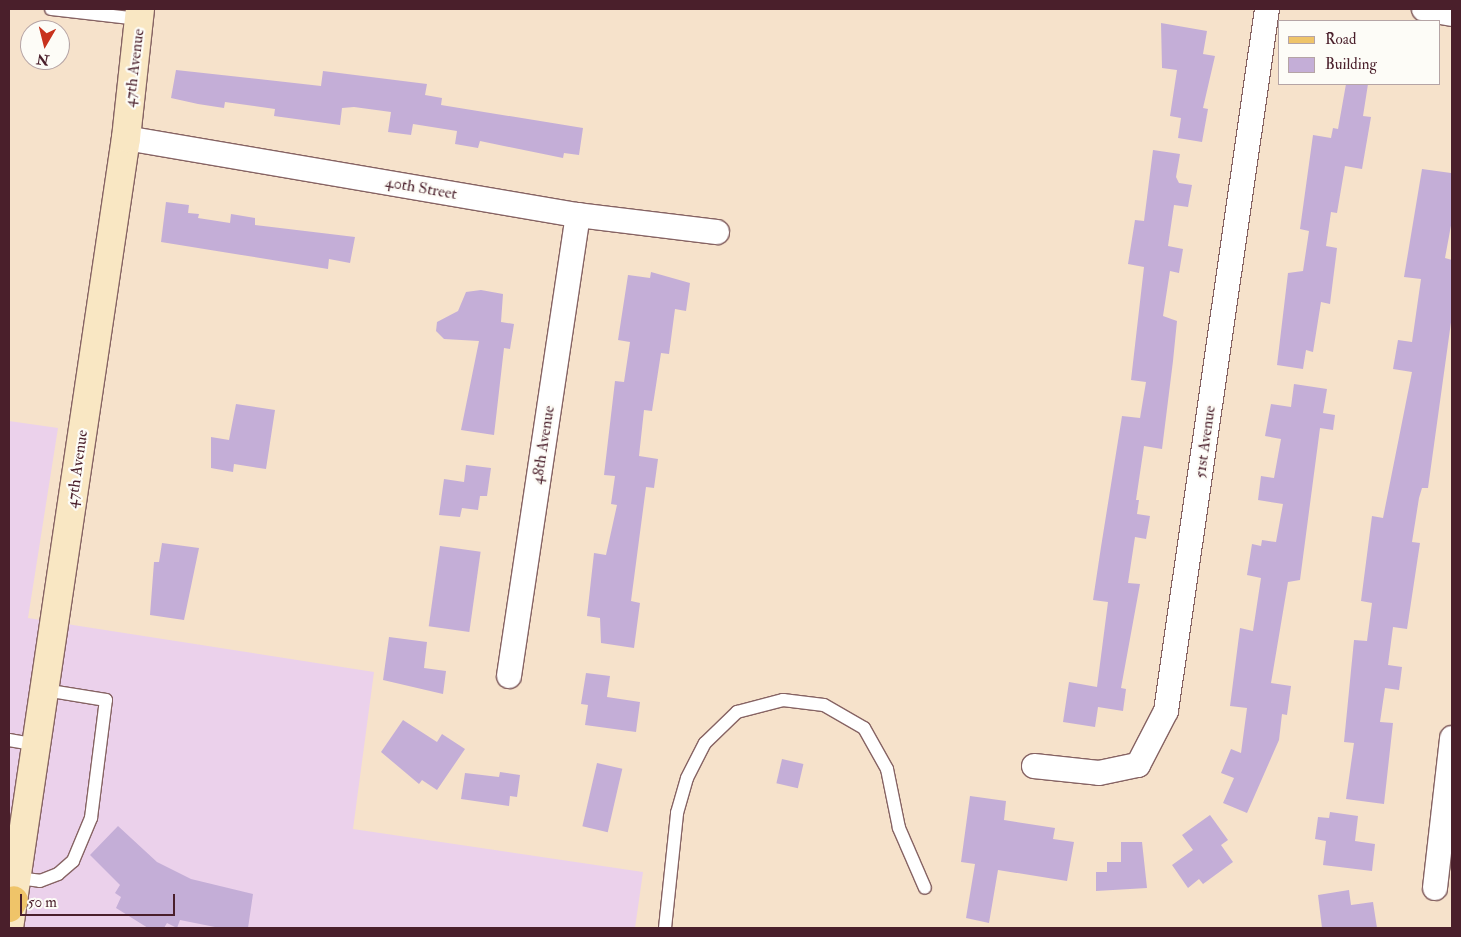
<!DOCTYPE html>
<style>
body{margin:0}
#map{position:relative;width:1461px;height:937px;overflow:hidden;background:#f6e2cb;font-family:"IM FELL Double Pica",serif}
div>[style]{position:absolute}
.built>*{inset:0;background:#ebd1eb}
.building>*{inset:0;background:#c4aed7;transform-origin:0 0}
.roads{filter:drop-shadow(1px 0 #866363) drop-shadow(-1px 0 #866363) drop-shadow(0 1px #866363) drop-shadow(0 -1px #866363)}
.lane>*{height:12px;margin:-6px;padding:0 6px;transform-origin:6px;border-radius:6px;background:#fff}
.street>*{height:24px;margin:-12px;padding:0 12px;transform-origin:12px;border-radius:12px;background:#fff}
.secondary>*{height:28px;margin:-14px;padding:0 14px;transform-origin:14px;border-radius:14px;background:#f9e7c3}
.primary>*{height:28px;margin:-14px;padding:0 14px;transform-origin:14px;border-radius:14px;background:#efc469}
span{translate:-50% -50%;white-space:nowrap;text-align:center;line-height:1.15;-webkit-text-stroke:4.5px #fdfcf7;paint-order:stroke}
.street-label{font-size:16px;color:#4a1f2b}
.frame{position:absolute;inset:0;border:10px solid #4a1f2b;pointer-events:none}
.legend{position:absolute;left:1278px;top:20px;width:162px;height:65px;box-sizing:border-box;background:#fdfcf7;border:1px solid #b5a4a5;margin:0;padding:6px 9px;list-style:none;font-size:15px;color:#4a1f2b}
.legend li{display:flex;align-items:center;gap:10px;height:25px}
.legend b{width:25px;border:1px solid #b5a4a5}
.north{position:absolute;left:20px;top:20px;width:50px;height:50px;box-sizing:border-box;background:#fdfcf7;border:1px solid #b5a4a5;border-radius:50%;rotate:188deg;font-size:14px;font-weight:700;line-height:20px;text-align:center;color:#4a1f2b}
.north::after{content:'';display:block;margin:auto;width:18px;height:22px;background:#c8321e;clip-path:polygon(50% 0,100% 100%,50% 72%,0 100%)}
.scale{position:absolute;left:20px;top:894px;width:155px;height:22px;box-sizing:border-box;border:2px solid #4a1f2b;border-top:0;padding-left:6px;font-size:15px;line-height:18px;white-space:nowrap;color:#4a1f2b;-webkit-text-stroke:4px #fdfcf7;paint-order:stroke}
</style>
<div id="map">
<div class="built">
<i style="clip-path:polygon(9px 421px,58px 428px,28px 618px,374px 672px,353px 829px,643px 872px,635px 928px,23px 928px,34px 853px,9px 847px)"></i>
</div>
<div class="building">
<i style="clip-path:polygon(1161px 23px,1207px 31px,1203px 54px,1215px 56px,1203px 108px,1208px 109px,1202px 142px,1178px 138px,1181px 118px,1170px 116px,1177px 70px,1162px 68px)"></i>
<i style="clip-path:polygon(176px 70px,321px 86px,323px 71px,427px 84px,425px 95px,442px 98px,441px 105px,583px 128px,579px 155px,564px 153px,563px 158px,480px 141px,478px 148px,455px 144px,457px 131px,413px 124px,411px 135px,388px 132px,391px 112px,354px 107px,342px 108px,340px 125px,274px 116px,275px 109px,225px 102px,224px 108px,198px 104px,171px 98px)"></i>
<i style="clip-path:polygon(1346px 84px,1368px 84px,1363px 116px,1371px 117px,1362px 169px,1345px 166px,1337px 213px,1331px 212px,1326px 246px,1337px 248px,1330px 304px,1321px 302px,1313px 352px,1306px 350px,1303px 369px,1277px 365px,1288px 273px,1303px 271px,1309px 231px,1300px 229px,1313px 135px,1331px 138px,1333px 128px,1338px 129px)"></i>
<i style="clip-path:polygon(1153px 150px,1180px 154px,1176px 177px,1179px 183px,1192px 185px,1188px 207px,1174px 205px,1168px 246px,1183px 249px,1179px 273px,1170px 271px,1163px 316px,1177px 321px,1173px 361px,1162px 449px,1144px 446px,1136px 500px,1139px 500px,1137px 514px,1150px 516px,1146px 539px,1135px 537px,1128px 583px,1140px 584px,1121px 688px,1126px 689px,1123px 711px,1098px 707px,1095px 727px,1063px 722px,1069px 682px,1097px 687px,1108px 602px,1093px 600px,1101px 547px,1122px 416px,1140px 418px,1146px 382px,1131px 380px,1144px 267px,1128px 264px,1135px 220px,1144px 221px)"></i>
<i style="clip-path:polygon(1422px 169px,1451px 173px,1452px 220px,1445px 258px,1452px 260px,1452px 315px,1428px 488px,1422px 488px,1419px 498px,1412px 542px,1420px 543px,1407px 629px,1393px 627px,1388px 665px,1402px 667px,1399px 690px,1385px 688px,1380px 722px,1393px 723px,1384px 804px,1346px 799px,1354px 743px,1344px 742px,1354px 640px,1367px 641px,1372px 603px,1361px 601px,1372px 516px,1383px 518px,1412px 372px,1393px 369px,1398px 340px,1412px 342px,1421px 279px,1404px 277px)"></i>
<i style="clip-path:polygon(166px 202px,189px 205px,188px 213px,199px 214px,198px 218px,230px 223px,231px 214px,255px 218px,255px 225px,355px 237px,350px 263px,329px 259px,328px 269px,161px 242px)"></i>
<i style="clip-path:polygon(651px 272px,690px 283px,686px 311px,675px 309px,669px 354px,661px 353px,652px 411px,644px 410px,639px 456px,658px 459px,654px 488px,646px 487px,631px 601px,640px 603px,634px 648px,601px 643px,600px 618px,587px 616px,594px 553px,606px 555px,617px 505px,611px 504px,615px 476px,604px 475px,615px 381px,624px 382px,630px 342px,618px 340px,628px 275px,650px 278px)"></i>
<i style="clip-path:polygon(481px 290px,503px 294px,501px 322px,514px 324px,510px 349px,504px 348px,494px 435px,461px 430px,479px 341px,444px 339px,436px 331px,437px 322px,458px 311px,466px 292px)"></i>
<i style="clip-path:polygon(1294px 384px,1327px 389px,1323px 413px,1335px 415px,1333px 430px,1320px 428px,1300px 580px,1288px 582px,1271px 683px,1291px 686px,1287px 715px,1282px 714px,1279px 740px,1247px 813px,1223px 803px,1234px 778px,1221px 773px,1231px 749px,1241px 753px,1247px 708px,1230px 706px,1240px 628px,1253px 631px,1261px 578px,1247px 575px,1252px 544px,1261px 546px,1262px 540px,1276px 542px,1283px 504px,1258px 500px,1261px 476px,1274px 478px,1281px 439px,1265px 436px,1271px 404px,1291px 407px)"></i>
<i style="clip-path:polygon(236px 404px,275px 410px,266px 469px,234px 464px,233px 472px,211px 468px,211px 437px,229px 440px)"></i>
<i style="clip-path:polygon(466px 465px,491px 468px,487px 496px,480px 496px,478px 510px,462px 508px,460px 517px,439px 515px,444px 479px,464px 482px)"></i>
<i style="clip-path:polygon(162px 543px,199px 548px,184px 620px,150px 615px,154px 562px,159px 562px)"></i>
<i style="left:440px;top:546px;width:41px;height:81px;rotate:8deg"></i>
<i style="clip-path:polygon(389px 637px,427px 642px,424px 668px,446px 671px,443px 694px,383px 680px)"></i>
<i style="clip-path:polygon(586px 673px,610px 676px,607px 697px,640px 702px,636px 732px,585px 725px,588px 705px,581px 704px)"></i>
<i style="clip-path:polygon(403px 720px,437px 742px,442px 734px,465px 749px,437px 790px,422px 780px,419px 784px,381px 752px)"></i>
<i style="left:782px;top:759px;width:22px;height:25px;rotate:13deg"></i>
<i style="left:597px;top:763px;width:26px;height:65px;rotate:13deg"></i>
<i style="clip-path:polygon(500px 772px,520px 775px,517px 797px,510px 796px,509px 806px,461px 799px,465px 773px,499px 777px)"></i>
<i style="clip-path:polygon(970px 796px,1006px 801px,1004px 820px,1055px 828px,1053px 839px,1074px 842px,1067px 881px,998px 870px,989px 923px,966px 918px,975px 864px,961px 862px)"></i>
<i style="clip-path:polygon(1330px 812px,1358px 816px,1355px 841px,1375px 844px,1372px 871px,1323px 865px,1326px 841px,1315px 839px,1318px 817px,1329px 818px)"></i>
<i style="clip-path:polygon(1210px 815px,1228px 840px,1221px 845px,1233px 862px,1203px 884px,1199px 879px,1188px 888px,1172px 865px,1193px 850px,1182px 835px)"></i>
<i style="clip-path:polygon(118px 826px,157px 862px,191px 879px,253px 894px,248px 928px,220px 928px,180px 920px,177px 928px,167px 923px,164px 928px,148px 928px,116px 908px,121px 897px,115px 893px,120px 885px,90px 855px)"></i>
<i style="clip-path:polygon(1121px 842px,1142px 842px,1147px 888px,1096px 891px,1096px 872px,1107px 872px,1107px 862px,1121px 862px)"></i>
<i style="clip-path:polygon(1349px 890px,1351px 905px,1373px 902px,1377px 928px,1322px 928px,1318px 895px)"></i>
</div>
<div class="roads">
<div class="lane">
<i style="left:51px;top:9px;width:89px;rotate:6.5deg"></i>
<i style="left:9px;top:740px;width:27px;rotate:10deg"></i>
<i style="left:17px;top:878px;width:23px;rotate:7deg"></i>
<i style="left:40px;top:881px;width:19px;rotate:-21deg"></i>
<i style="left:58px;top:874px;width:20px;rotate:-41deg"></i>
<i style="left:73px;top:861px;width:47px;rotate:-67.3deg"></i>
<i style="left:91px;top:818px;width:119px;rotate:-82.8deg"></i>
<i style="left:106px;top:700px;width:63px;rotate:-170.8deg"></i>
<i style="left:665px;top:928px;width:116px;rotate:-84deg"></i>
<i style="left:677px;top:813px;width:36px;rotate:-74deg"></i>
<i style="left:687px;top:778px;width:39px;rotate:-63deg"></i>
<i style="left:705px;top:743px;width:45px;rotate:-44.1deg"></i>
<i style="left:737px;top:712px;width:48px;rotate:-14.6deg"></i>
<i style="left:783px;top:700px;width:41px;rotate:7deg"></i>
<i style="left:824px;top:705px;width:46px;rotate:29.9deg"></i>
<i style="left:864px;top:728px;width:47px;rotate:60.7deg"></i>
<i style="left:887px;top:769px;width:60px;rotate:78.5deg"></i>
<i style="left:899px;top:828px;width:65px;rotate:66.6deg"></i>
</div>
<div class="street">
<i style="left:1424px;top:9px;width:28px;rotate:10deg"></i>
<i style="left:126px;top:138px;width:459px;rotate:9.7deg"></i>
<i style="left:578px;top:215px;width:140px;rotate:7deg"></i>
<i style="left:509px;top:676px;width:466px;rotate:-81.5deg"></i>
<i style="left:1034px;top:766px;width:65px;rotate:6.1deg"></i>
<i style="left:1099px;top:773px;width:40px;rotate:-12deg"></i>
<i style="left:1138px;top:765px;width:61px;rotate:-62.6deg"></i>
<i style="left:1166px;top:711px;width:709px;rotate:-81.81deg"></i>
<i style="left:1435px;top:888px;width:151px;rotate:-83.5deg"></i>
</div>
<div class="secondary">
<i style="left:9px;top:928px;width:799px;rotate:-81.58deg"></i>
<i style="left:126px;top:138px;width:130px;rotate:-83.8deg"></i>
</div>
<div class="primary">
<i style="left:9px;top:908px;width:9px;rotate:-58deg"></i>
</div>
</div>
<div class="street-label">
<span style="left:134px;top:68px;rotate:-83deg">47th Avenue</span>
<span style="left:421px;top:188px;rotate:10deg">40th Street</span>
<span style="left:1205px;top:442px;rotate:-82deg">51st Avenue</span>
<span style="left:543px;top:445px;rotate:-81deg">48th Avenue</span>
<span style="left:77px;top:469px;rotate:-82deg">47th Avenue</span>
</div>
<div class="frame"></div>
<ul class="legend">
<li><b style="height:6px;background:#efc469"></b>Road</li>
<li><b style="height:14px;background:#c4aed7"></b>Building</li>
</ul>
<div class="north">N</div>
<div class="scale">50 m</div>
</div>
